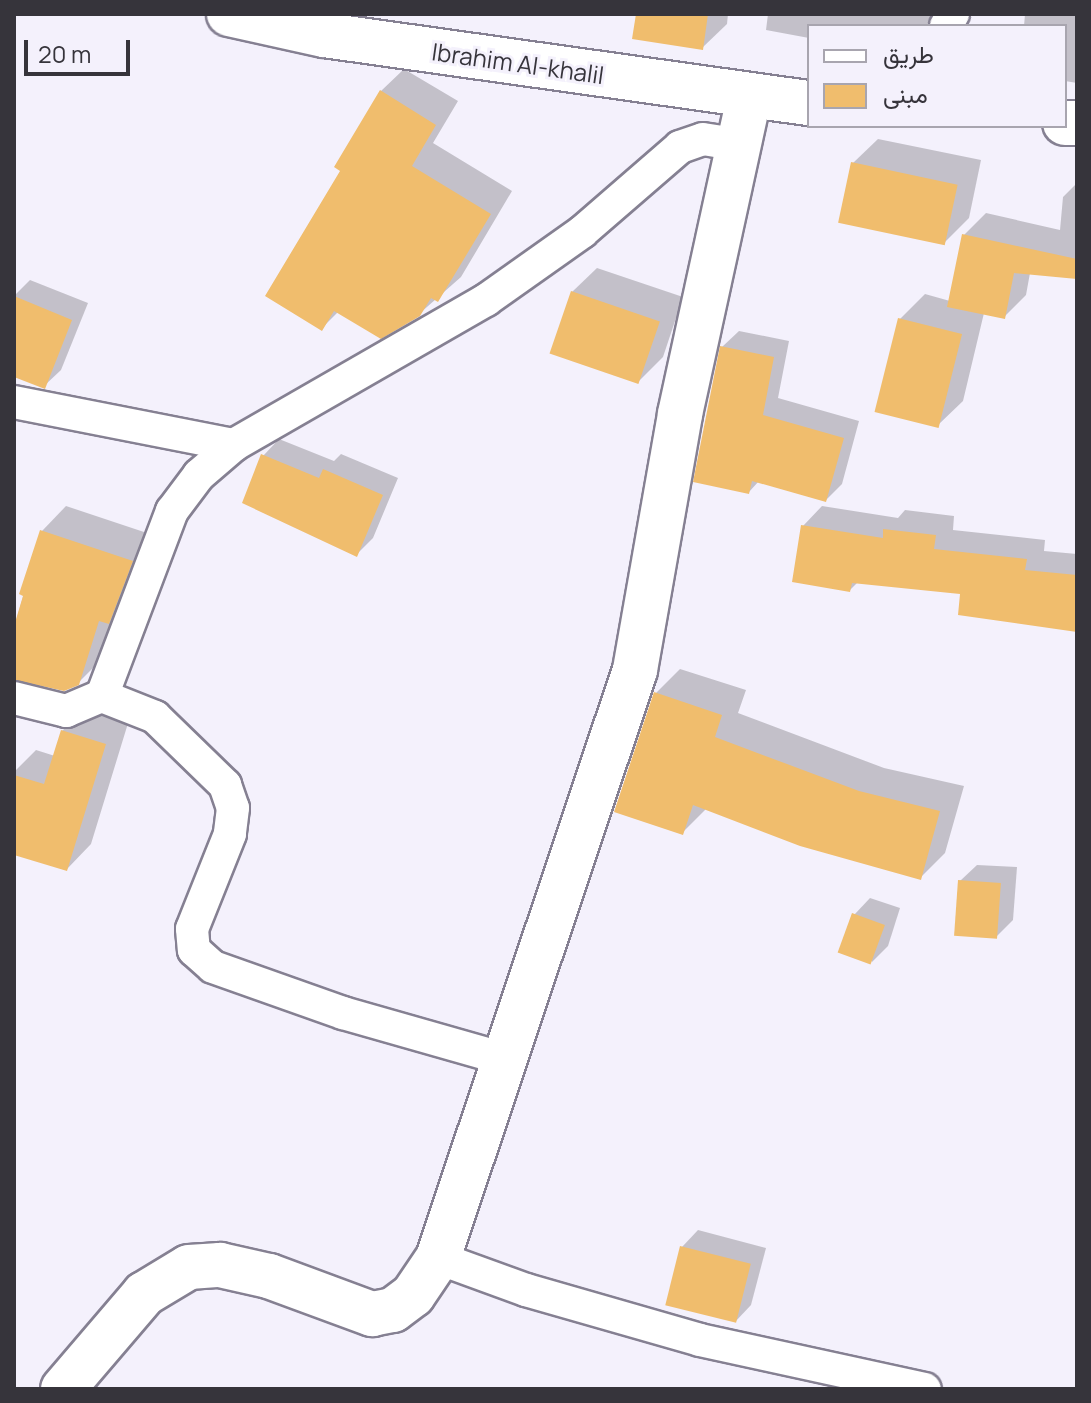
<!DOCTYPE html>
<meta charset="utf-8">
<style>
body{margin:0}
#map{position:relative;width:1091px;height:1403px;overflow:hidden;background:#f4f1fc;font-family:Manrope,Vazirmatn,sans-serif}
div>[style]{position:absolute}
.shadow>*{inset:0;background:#0003}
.building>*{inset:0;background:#f0bd6d;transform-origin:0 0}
.roads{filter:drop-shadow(2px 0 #858092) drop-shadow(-2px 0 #858092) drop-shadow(0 2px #858092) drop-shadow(0 -2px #858092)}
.street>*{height:32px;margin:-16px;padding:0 16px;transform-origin:16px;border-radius:16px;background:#fff}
.secondary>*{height:44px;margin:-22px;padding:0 22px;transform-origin:22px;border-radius:22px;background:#fff}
span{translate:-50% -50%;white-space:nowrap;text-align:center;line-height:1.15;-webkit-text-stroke:6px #f4f1fc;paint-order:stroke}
.street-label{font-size:24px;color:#36343b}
.frame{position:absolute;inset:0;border:16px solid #36343b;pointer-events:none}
.legend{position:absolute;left:807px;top:24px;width:260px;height:104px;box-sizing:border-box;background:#f4f1fc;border:2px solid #a8a5af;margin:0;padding:10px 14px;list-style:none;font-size:24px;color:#36343b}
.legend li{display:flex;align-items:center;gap:16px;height:40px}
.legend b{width:40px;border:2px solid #a8a5af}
.scale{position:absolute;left:24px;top:40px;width:106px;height:36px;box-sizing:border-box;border:4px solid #36343b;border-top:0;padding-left:10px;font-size:24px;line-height:28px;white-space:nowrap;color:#36343b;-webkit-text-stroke:6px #f4f1fc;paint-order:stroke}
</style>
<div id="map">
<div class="shadow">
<i style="clip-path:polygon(638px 14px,728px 14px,727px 24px,702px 48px)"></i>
<i style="clip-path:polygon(768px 14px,945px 14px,943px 26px,809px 26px,809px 38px,766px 30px)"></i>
<i style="clip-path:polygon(1025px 14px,1077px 14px,1077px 83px,1065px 81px,1065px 26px,1024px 26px)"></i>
<i style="clip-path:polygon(404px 69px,458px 101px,433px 143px,512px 191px,461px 277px,419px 314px,339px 311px,322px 328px,343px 170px,381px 91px)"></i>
<i style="clip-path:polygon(878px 139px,981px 160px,969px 218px,945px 242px,853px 163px)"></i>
<i style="clip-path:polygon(1077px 183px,1077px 277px,1030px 273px,1026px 295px,1004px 317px,984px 313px,963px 401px,938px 425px,900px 319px,925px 294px,950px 301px,964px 235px,986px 213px,1060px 230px,1063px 197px)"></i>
<i style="clip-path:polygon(597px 268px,683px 297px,663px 357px,639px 381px,572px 292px)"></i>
<i style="clip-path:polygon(30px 280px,88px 303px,61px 370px,44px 386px,14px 374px,14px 296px)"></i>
<i style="clip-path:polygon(739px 331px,789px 341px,778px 398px,859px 421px,842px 484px,826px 500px,759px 481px,749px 492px,722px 347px)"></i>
<i style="clip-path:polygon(279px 439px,334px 461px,341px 454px,398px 478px,373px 538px,357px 554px,263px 456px)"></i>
<i style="clip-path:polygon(66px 506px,156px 536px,103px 658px,78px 683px,14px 679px,14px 628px,42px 531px)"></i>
<i style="clip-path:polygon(822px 506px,898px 518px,905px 510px,954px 516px,953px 530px,1045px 540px,1044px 551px,1077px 554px,1077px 630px,962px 592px,858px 582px,850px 590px,803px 526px)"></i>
<i style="clip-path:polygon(680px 669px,746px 690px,738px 713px,884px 768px,964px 786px,945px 853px,920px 878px,707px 808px,682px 833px,656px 693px)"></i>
<i style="clip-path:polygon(87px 707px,129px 720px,91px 844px,67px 869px,14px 852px,14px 772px,36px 750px,55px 756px,62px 731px)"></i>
<i style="clip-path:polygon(977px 865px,1017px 867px,1013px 920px,997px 936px,960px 881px)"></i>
<i style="clip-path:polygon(870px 898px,900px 908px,888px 946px,872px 962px,854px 915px)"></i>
<i style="clip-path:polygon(698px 1230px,766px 1248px,751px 1305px,735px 1322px,682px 1247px)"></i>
</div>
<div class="building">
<i style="clip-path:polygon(636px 14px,708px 14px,703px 50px,632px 39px)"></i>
<i style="clip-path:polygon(380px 90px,436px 125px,412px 166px,491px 214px,438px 302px,431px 298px,420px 316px,381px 339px,334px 311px,322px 331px,265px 296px,340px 171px,334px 167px)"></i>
<i style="left:851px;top:162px;width:109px;height:62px;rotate:12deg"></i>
<i style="clip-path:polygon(962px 234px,1077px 259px,1077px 279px,1014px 273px,1005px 319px,947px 307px)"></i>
<i style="left:571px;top:291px;width:94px;height:66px;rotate:19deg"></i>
<i style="clip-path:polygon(14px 296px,72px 320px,45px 389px,14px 377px)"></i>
<i style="left:898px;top:318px;width:66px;height:97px;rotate:14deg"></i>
<i style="clip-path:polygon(720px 346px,774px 357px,763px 415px,844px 438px,826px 502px,752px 481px,749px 494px,693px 482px)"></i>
<i style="clip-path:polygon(261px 454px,319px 478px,323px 469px,383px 495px,357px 557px,242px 503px)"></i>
<i style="clip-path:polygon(801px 525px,883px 538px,883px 529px,936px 535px,934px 549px,1027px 559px,1025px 570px,1077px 575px,1077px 632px,958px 615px,960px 594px,852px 583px,850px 592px,792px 582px)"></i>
<i style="clip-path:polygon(40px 530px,133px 561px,109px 624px,99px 621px,79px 685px,64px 691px,14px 680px,14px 626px,23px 596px,19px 594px)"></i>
<i style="clip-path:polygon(654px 692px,722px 715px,715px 737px,859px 791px,940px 811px,921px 880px,800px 846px,693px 805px,683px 835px,614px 812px)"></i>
<i style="clip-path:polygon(61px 730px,106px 744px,67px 871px,14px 855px,14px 775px,44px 784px)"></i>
<i style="left:958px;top:880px;width:43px;height:56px;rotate:4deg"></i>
<i style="left:852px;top:913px;width:35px;height:42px;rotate:20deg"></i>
<i style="left:680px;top:1246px;width:73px;height:61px;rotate:14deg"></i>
</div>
<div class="roads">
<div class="street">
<i style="left:946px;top:26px;width:14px;rotate:-60deg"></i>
<i style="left:14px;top:402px;width:224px;rotate:11.1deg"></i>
<i style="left:102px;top:696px;width:57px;rotate:21.6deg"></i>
<i style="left:155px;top:717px;width:98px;rotate:44.2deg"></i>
<i style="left:225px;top:785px;width:24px;rotate:71deg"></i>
<i style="left:233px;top:808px;width:26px;rotate:97deg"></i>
<i style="left:230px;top:834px;width:102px;rotate:111.8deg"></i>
<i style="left:192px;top:929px;width:21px;rotate:85deg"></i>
<i style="left:194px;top:950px;width:25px;rotate:42deg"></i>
<i style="left:213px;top:967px;width:138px;rotate:19.5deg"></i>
<i style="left:343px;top:1013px;width:168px;rotate:15.9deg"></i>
<i style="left:14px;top:698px;width:54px;rotate:14deg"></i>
<i style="left:66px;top:711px;width:39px;rotate:-23deg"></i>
<i style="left:102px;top:696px;width:198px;rotate:-69.3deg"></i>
<i style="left:172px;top:511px;width:45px;rotate:-53.1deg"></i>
<i style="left:199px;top:475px;width:46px;rotate:-40.6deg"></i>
<i style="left:234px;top:445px;width:291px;rotate:-29.9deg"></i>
<i style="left:486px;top:300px;width:118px;rotate:-35.3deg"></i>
<i style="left:582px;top:232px;width:130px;rotate:-40.9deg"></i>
<i style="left:680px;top:147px;width:24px;rotate:-19deg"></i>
<i style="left:703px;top:139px;width:36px;rotate:9deg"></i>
<i style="left:438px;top:1258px;width:94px;rotate:20deg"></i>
<i style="left:526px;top:1290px;width:181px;rotate:16deg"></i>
<i style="left:700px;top:1340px;width:230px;rotate:12.3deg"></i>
</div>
<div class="secondary">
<i style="left:229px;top:14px;width:97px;rotate:12.5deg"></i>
<i style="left:324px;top:35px;width:490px;rotate:8deg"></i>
<i style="left:1065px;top:123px;width:12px"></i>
<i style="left:63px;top:1389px;width:125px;rotate:-49.5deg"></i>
<i style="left:144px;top:1294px;width:52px;rotate:-31deg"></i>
<i style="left:189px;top:1267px;width:31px;rotate:-4deg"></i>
<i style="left:220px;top:1265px;width:50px;rotate:12.7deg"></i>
<i style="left:269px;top:1276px;width:110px;rotate:20.3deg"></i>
<i style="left:372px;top:1314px;width:21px;rotate:-11deg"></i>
<i style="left:393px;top:1310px;width:25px;rotate:-37deg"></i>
<i style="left:413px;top:1295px;width:45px;rotate:-56deg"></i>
<i style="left:438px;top:1258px;width:620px;rotate:-71.48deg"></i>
<i style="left:635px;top:670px;width:260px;rotate:-80deg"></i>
<i style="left:680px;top:414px;width:324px;rotate:-77.7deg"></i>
</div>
</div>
<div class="street-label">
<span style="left:518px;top:63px;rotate:8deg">Ibrahim Al-khalil</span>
</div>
<div class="frame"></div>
<ul class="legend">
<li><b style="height:10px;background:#fff"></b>طريق</li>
<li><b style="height:22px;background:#f0bd6d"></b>مبنى</li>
</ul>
<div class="scale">20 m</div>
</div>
